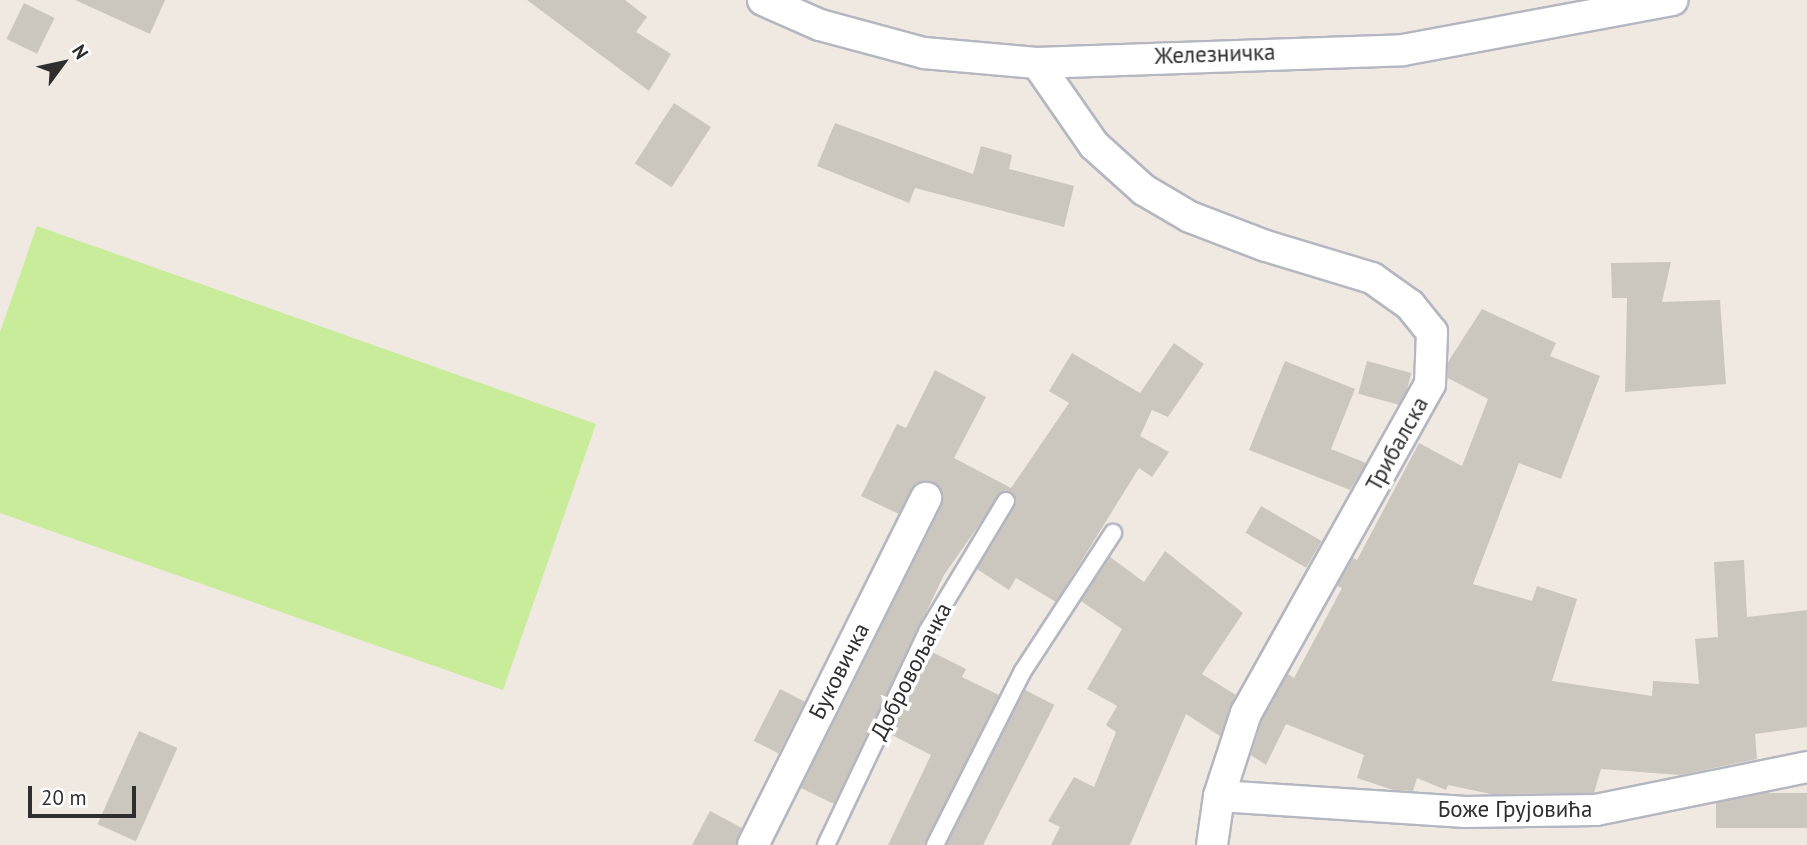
<!DOCTYPE html>
<meta charset="utf-8">
<style>
body{margin:0}
#map{position:relative;width:1807px;height:845px;overflow:hidden;background:#efe9e1;font-family:"PT Sans",sans-serif}
div>[style]{position:absolute}
.pitch>*{inset:0;background:#c9ec9a}
.building>*{inset:0;background:#cbc7bf;transform-origin:0 0}
.roads{filter:drop-shadow(2px 0 #b4b7c1) drop-shadow(-2px 0 #b4b7c1) drop-shadow(0 2px #b4b7c1) drop-shadow(0 -2px #b4b7c1)}
.lane>*{height:16px;margin:-8px;padding:0 8px;transform-origin:8px;border-radius:8px;background:#fff}
.street>*{height:30px;margin:-15px;padding:0 15px;transform-origin:15px;border-radius:15px;background:#fff}
span{translate:-50% -50%;white-space:nowrap;text-align:center;line-height:1.15;-webkit-text-stroke:7px #fff;paint-order:stroke}
.street-label{font-size:23px;color:#2e2e2e}
.north{position:absolute;left:28px;top:28px;width:70px;height:70px;-webkit-text-stroke:5px #fff;paint-order:stroke;rotate:57deg;font-size:19px;font-weight:700;line-height:28px;text-align:center;color:#2e2e2e}
.north::after{content:'';display:block;margin:auto;width:24px;height:32px;background:#2e2e2e;clip-path:polygon(50% 0,100% 100%,50% 72%,0 100%)}
.scale{position:absolute;left:28px;top:786px;width:108px;height:32px;box-sizing:border-box;border:4px solid #2e2e2e;border-top:0;padding-left:9px;font-size:21px;line-height:24px;white-space:nowrap;color:#2e2e2e;-webkit-text-stroke:5px #fff;paint-order:stroke}
</style>
<div id="map">
<div class="pitch">
<i style="clip-path:polygon(37px 226px,596px 424px,503px 690px,0 513px,0 332px)"></i>
</div>
<div class="building">
<i style="clip-path:polygon(75px 0,165px 0,150px 34px)"></i>
<i style="clip-path:polygon(527px 0,625px 0,647px 17px,636px 32px,671px 54px,649px 91px)"></i>
<i style="left:24px;top:3px;width:34px;height:40px;rotate:26deg"></i>
<i style="left:674px;top:103px;width:44px;height:72px;rotate:33deg"></i>
<i style="clip-path:polygon(835px 123px,973px 174px,981px 146px,1012px 155px,1009px 169px,1074px 186px,1064px 227px,915px 188px,909px 203px,817px 166px)"></i>
<i style="clip-path:polygon(1671px 262px,1662px 302px,1720px 300px,1726px 384px,1625px 392px,1627px 298px,1612px 298px,1611px 263px)"></i>
<i style="clip-path:polygon(1482px 309px,1556px 343px,1550px 356px,1600px 376px,1561px 479px,1519px 463px,1473px 584px,1532px 601px,1537px 586px,1577px 599px,1552px 681px,1652px 696px,1653px 681px,1699px 684px,1695px 639px,1718px 637px,1714px 562px,1744px 560px,1747px 617px,1807px 610px,1807px 727px,1755px 734px,1757px 759px,1680px 775px,1601px 769px,1594px 793px,1491px 794px,1448px 785px,1446px 790px,1417px 778px,1413px 791px,1393px 790px,1357px 778px,1364px 755px,1286px 724px,1266px 765px,1251px 755px,1262px 720px,1288px 674px,1294px 678px,1342px 588px,1337px 586px,1353px 558px,1357px 560px,1419px 443px,1462px 466px,1488px 399px,1448px 378px,1448px 362px)"></i>
<i style="clip-path:polygon(1174px 343px,1204px 364px,1168px 417px,1152px 410px,1140px 436px,1169px 452px,1152px 477px,1139px 468px,1056px 602px,1016px 578px,1009px 590px,977px 569px,1015px 506px,1015px 495px,1002px 492px,944px 575px,834px 804px,801px 788px,942px 505px,941px 489px,926px 481px,911px 490px,899px 514px,861px 496px,897px 424px,906px 428px,935px 370px,986px 397px,954px 458px,1011px 488px,1069px 403px,1049px 391px,1072px 353px,1140px 393px)"></i>
<i style="clip-path:polygon(1285px 361px,1355px 389px,1331px 449px,1366px 463px,1350px 490px,1249px 450px)"></i>
<i style="left:1367px;top:361px;width:46px;height:34px;rotate:15deg"></i>
<i style="left:1261px;top:506px;width:70px;height:31px;rotate:30deg"></i>
<i style="clip-path:polygon(1165px 551px,1243px 613px,1202px 674px,1236px 695px,1220px 736px,1186px 714px,1130px 845px,1051px 845px,1060px 827px,1048px 821px,1074px 777px,1094px 787px,1116px 732px,1106px 725px,1117px 706px,1087px 689px,1122px 629px,1081px 601px,1110px 557px,1144px 582px)"></i>
<i style="clip-path:polygon(930px 651px,966px 669px,962px 677px,999px 695px,925px 845px,888px 845px,931px 755px,890px 734px)"></i>
<i style="left:780px;top:689px;width:28px;height:58px;rotate:27deg"></i>
<i style="left:1025px;top:690px;width:33px;height:174px;rotate:27deg"></i>
<i style="left:139px;top:731px;width:42px;height:102px;rotate:24deg"></i>
<i style="left:1807px;top:793px;width:35px;height:91px;rotate:90deg"></i>
<i style="clip-path:polygon(710px 811px,742px 828px,736px 845px,692px 845px)"></i>
</div>
<div class="roads">
<div class="lane">
<i style="left:826px;top:845px;width:236px;rotate:-64.6deg"></i>
<i style="left:927px;top:632px;width:153px;rotate:-58.9deg"></i>
<i style="left:935px;top:845px;width:195px;rotate:-63.2deg"></i>
<i style="left:1023px;top:671px;width:165px;rotate:-56.9deg"></i>
</div>
<div class="street">
<i style="left:763px;top:0;width:62px;rotate:23.7deg"></i>
<i style="left:820px;top:25px;width:108px;rotate:15.1deg"></i>
<i style="left:924px;top:53px;width:113px;rotate:5.1deg"></i>
<i style="left:1037px;top:63px;width:366px;rotate:-2deg"></i>
<i style="left:1403px;top:50px;width:274px;rotate:-10.5deg"></i>
<i style="left:1037px;top:63px;width:100px;rotate:55.2deg"></i>
<i style="left:1094px;top:145px;width:67px;rotate:42deg"></i>
<i style="left:1144px;top:190px;width:53px;rotate:30.4deg"></i>
<i style="left:1190px;top:217px;width:81px;rotate:20.9deg"></i>
<i style="left:1266px;top:246px;width:111px;rotate:16.8deg"></i>
<i style="left:1372px;top:278px;width:47px;rotate:35.4deg"></i>
<i style="left:1410px;top:305px;width:35px;rotate:51deg"></i>
<i style="left:1432px;top:332px;width:52px;rotate:92.2deg"></i>
<i style="left:1430px;top:384px;width:377px;rotate:119.2deg"></i>
<i style="left:1246px;top:713px;width:87px;rotate:108deg"></i>
<i style="left:1219px;top:796px;width:49px;rotate:98.1deg"></i>
<i style="left:1219px;top:796px;width:247px;rotate:3.7deg"></i>
<i style="left:1465px;top:812px;width:131px;rotate:-0.9deg"></i>
<i style="left:1596px;top:810px;width:215px;rotate:-11.5deg"></i>
<i style="left:753px;top:845px;width:388px;rotate:-63.5deg"></i>
</div>
</div>
<div class="street-label">
<span style="left:1215px;top:54px;rotate:-2deg">Железничка</span>
<span style="left:1397px;top:444px;rotate:-61deg">Трибалска</span>
<span style="left:839px;top:671px;rotate:-63deg">Буковичка</span>
<span style="left:911px;top:671px;rotate:-63deg">Добровољачка</span>
<span style="left:1515px;top:809px">Боже Грујовића</span>
</div>
<div class="north">N</div>
<div class="scale">20 m</div>
</div>
